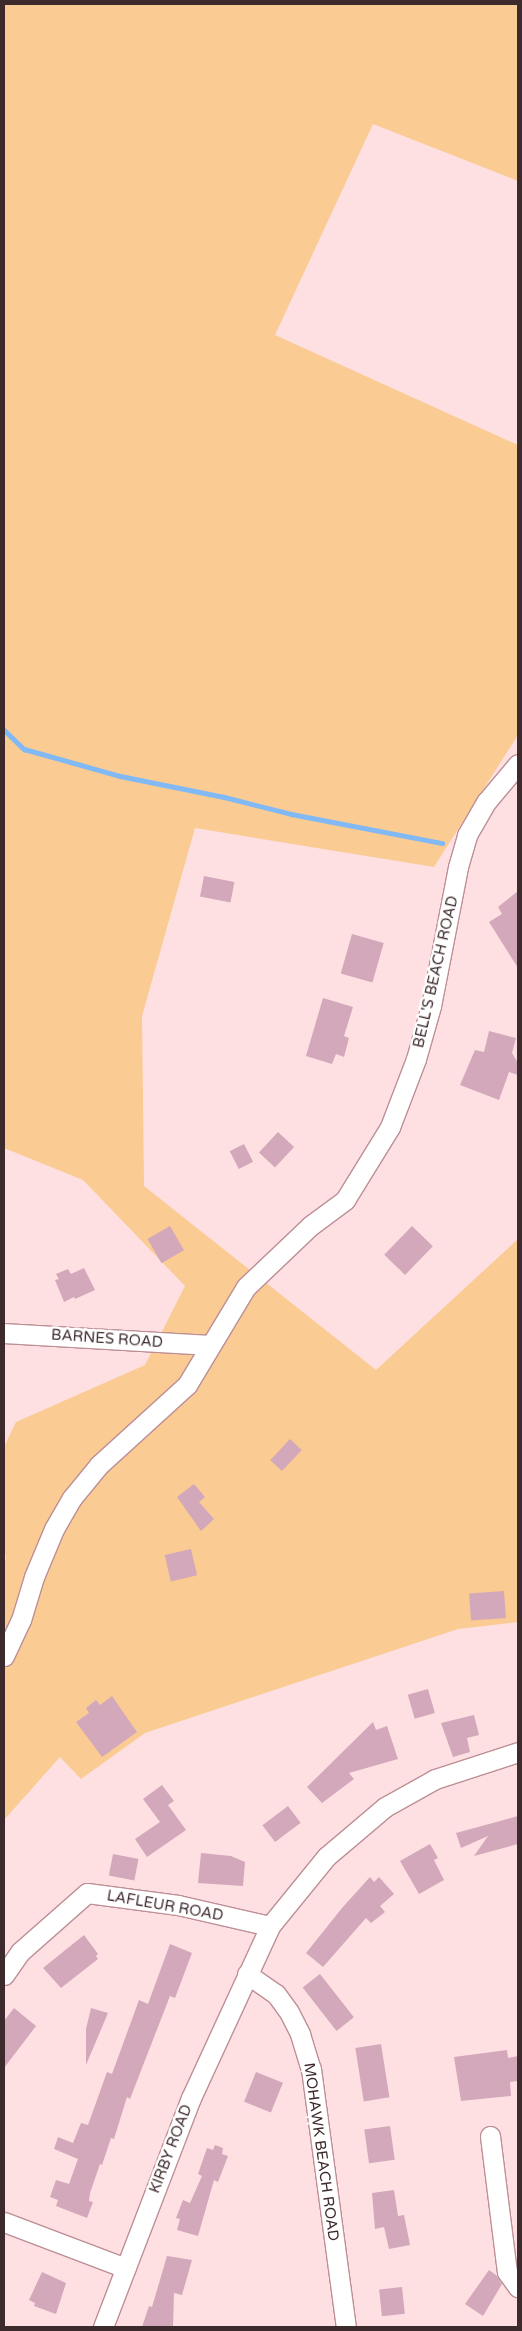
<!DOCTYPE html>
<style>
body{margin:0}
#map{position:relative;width:522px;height:2331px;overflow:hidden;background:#fee0e3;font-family:"Varela Round",sans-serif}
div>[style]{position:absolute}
.green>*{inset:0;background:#facb93}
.stream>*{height:5px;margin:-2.5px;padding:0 2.5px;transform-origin:2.5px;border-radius:2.5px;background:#81b9f5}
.building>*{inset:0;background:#d2a8ba;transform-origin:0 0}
.roads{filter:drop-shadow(1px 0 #bd8f95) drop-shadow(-1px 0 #bd8f95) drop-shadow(0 1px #bd8f95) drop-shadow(0 -1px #bd8f95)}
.minor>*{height:19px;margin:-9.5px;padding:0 9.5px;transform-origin:9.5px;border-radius:9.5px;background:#fff}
span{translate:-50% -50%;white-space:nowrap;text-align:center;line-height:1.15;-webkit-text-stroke:5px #fff;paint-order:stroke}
.street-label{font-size:15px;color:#3d2a2d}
.frame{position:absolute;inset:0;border:5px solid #3d2a2d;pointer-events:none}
</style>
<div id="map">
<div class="green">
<i style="clip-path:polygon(4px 4px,518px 4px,518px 181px,373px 124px,275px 335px,518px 445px,518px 735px,434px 867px,195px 828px,142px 1016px,144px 1186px,376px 1370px,518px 1239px,518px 1622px,458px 1629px,145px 1733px,81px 1779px,60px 1757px,4px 1820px,4px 1567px,6px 1557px,4px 1549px,4px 1447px,16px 1422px,145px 1365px,185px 1286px,83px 1180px,4px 1148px)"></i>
</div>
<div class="stream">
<i style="left:4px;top:730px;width:28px;rotate:44deg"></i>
<i style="left:24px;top:749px;width:100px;rotate:15.7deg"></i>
<i style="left:120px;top:776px;width:106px;rotate:11.4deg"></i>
<i style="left:224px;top:797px;width:69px;rotate:14.2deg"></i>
<i style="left:291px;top:814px;width:154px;rotate:10.9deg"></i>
</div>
<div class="building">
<i style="left:204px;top:876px;width:31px;height:21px;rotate:11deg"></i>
<i style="clip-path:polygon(518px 891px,518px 968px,489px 922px,502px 914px,498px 907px)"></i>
<i style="left:352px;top:934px;width:33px;height:41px;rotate:16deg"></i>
<i style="clip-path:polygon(323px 998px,353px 1007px,344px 1036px,349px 1038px,344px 1057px,336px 1054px,332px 1064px,306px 1056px)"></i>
<i style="clip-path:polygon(489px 1031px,516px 1038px,512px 1053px,518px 1063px,518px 1075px,509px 1072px,499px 1100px,460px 1085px,475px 1050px,484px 1052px)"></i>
<i style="left:278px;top:1132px;width:22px;height:28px;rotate:43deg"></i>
<i style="left:244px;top:1144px;width:20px;height:16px;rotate:63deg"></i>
<i style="left:170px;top:1226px;width:28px;height:26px;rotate:60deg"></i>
<i style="left:412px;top:1226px;width:29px;height:40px;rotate:44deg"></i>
<i style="clip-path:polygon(84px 1268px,95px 1290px,75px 1299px,74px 1297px,64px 1302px,55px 1280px,59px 1279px,56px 1274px,68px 1269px,71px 1274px)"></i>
<i style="left:290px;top:1439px;width:16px;height:29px;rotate:43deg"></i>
<i style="clip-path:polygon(194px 1484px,205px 1497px,199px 1502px,214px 1519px,201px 1531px,177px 1497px)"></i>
<i style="left:191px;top:1549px;width:27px;height:27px;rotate:77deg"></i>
<i style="left:504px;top:1591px;width:27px;height:35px;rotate:86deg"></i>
<i style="left:428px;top:1689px;width:25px;height:21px;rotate:74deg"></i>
<i style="clip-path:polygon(112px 1696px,137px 1732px,102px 1757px,76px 1722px,89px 1713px,86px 1708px,96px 1700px,100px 1705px)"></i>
<i style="clip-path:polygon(474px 1715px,479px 1735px,467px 1738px,470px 1752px,453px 1757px,441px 1723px)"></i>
<i style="clip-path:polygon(373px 1722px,376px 1730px,387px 1726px,398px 1759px,349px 1773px,354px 1779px,322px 1803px,307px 1787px)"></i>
<i style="clip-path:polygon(162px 1785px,174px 1801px,168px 1805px,186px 1830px,147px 1857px,135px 1839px,160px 1822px,143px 1799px)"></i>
<i style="left:288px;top:1806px;width:21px;height:32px;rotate:53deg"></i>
<i style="clip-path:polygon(518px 1816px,518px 1844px,474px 1856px,488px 1836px,461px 1848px,456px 1833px)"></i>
<i style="clip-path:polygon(430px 1844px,438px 1858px,434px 1860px,444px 1880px,419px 1894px,400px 1861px)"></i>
<i style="clip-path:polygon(201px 1853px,231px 1856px,245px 1862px,243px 1886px,198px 1883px)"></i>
<i style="left:113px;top:1854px;width:26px;height:22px;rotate:11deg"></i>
<i style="clip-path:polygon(370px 1877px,374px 1882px,379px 1877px,394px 1894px,380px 1906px,385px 1912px,371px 1923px,366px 1918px,323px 1967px,306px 1953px,342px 1908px)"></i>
<i style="clip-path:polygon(84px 1935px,98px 1954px,96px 1956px,98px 1959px,61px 1988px,43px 1968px)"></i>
<i style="clip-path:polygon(170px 1944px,192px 1953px,175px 1998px,170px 1996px,130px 2099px,127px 2097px,114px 2139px,111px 2138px,102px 2165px,100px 2164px,90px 2193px,89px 2201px,93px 2202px,87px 2218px,56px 2206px,58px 2200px,50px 2197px,56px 2180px,69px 2184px,78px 2159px,54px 2149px,58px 2137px,73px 2143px,81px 2123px,88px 2125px,107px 2072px,112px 2074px,139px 2000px,148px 2004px)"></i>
<i style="left:320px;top:1974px;width:55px;height:22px;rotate:52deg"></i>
<i style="clip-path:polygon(14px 2008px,36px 2026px,4px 2068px,4px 2021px)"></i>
<i style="clip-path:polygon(91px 2008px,108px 2013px,86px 2065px,86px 2029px)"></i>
<i style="left:381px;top:2044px;width:54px;height:26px;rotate:81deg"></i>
<i style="clip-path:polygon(507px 2050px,508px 2058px,518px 2056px,518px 2081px,510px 2082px,511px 2096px,461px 2101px,454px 2057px)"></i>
<i style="left:256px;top:2072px;width:29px;height:32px;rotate:22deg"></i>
<i style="left:390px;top:2126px;width:34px;height:26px;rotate:82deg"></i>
<i style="clip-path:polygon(215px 2145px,223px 2148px,222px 2154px,228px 2156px,218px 2182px,214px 2180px,198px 2236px,177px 2230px,180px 2219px,176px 2218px,183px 2200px,190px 2203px,202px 2176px,198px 2174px,207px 2148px,213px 2150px)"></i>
<i style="clip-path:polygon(394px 2190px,398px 2216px,404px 2215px,410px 2245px,389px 2249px,384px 2227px,375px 2229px,372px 2193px)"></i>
<i style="clip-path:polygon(167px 2256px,192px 2260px,182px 2295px,174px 2293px,173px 2327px,142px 2327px,149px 2306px,152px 2307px)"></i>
<i style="clip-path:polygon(489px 2270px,496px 2275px,502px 2284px,483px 2316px,465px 2304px)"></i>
<i style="clip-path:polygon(42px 2272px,66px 2283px,56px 2314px,34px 2306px,35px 2303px,29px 2300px)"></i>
<i style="left:402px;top:2287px;width:27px;height:23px;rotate:84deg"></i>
</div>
<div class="roads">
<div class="minor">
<i style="left:4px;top:1333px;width:206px;rotate:3.3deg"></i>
<i style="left:4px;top:1656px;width:40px;rotate:-65deg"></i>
<i style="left:21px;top:1620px;width:45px;rotate:-73.2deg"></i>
<i style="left:34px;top:1577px;width:52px;rotate:-67.4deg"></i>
<i style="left:54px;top:1529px;width:36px;rotate:-60deg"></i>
<i style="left:72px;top:1498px;width:43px;rotate:-50.7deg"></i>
<i style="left:99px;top:1465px;width:119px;rotate:-42.3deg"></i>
<i style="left:187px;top:1385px;width:114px;rotate:-59deg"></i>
<i style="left:246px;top:1287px;width:88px;rotate:-43.6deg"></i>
<i style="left:310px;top:1226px;width:44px;rotate:-36.6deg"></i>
<i style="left:345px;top:1200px;width:86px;rotate:-58.3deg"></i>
<i style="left:390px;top:1127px;width:73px;rotate:-69.1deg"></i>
<i style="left:416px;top:1059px;width:55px;rotate:-74.2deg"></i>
<i style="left:431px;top:1006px;width:142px;rotate:-79deg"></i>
<i style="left:458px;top:867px;width:33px;rotate:-74deg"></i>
<i style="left:467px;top:835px;width:39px;rotate:-60deg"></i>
<i style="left:487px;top:801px;width:48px;rotate:-50deg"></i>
<i style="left:247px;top:1974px;width:35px;rotate:35deg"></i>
<i style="left:276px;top:1994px;width:22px;rotate:54deg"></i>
<i style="left:289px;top:2012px;width:25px;rotate:63deg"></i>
<i style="left:300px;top:2034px;width:37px;rotate:73deg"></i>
<i style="left:311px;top:2069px;width:260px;rotate:82.3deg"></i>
<i style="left:4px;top:1975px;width:28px;rotate:-55deg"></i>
<i style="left:20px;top:1952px;width:89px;rotate:-41.4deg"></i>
<i style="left:87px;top:1893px;width:92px;rotate:7.5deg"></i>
<i style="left:178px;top:1905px;width:94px;rotate:12.9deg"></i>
<i style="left:490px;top:2136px;width:137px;rotate:82.9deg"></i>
<i style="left:507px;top:2272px;width:19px;rotate:54deg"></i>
<i style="left:4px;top:2222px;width:130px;rotate:20.7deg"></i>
<i style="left:103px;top:2327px;width:245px;rotate:-69deg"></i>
<i style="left:191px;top:2098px;width:189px;rotate:-65.3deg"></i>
<i style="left:270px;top:1926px;width:89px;rotate:-50.9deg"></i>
<i style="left:326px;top:1857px;width:77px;rotate:-40.3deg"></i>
<i style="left:385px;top:1807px;width:57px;rotate:-29.2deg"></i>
<i style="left:435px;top:1779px;width:87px;rotate:-18deg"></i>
</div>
</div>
<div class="street-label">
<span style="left:436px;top:972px;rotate:-77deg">BELL'S BEACH ROAD</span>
<span style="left:107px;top:1339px;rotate:4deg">BARNES ROAD</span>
<span style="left:165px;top:1906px;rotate:10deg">LAFLEUR ROAD</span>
<span style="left:171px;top:2149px;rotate:-69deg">KIRBY ROAD</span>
<span style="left:321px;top:2152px;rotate:82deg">MOHAWK BEACH ROAD</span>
</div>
<div class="frame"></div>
</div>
